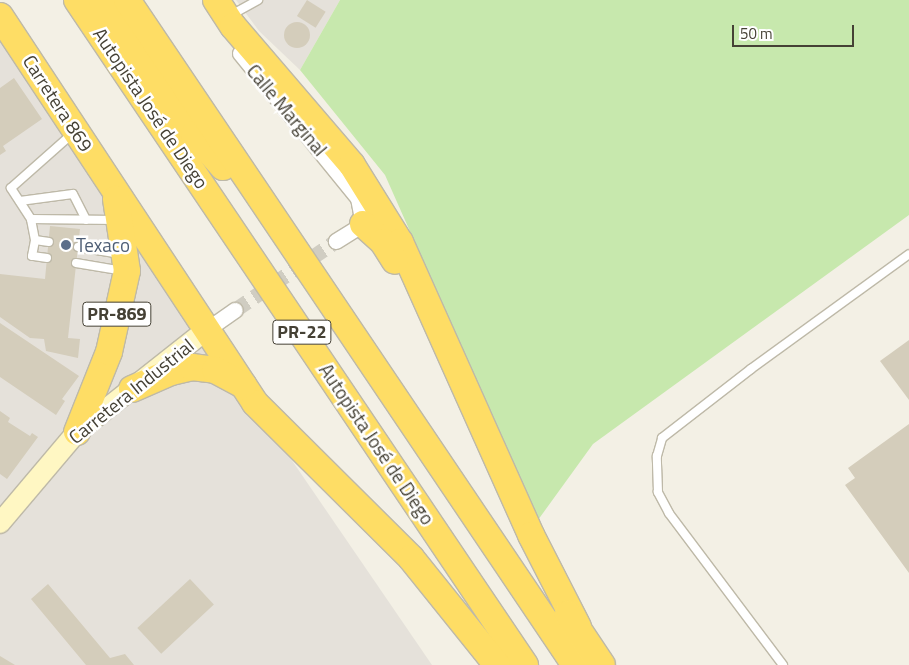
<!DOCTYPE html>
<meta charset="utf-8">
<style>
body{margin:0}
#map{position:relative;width:909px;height:665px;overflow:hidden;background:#f3f0e5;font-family:"Titillium Web",sans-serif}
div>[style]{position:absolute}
.industrial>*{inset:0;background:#e5e1da}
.green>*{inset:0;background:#c7e8ad}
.building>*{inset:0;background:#d4cdbb;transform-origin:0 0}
.round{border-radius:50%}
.street-tunnel>*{height:15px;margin-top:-7.5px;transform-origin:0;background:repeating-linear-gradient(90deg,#d0cdc2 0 15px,transparent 0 23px)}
.roads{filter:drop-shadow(1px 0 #beb9a8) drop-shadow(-1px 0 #beb9a8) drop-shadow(0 1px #beb9a8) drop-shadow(0 -1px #beb9a8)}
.lane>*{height:8px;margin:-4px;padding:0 4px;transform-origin:4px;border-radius:4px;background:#fff}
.street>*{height:15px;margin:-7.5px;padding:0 7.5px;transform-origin:7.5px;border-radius:7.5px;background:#fff}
.secondary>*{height:20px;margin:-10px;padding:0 10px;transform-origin:10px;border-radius:10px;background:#fff7c3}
.highway>*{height:26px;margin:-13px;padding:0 13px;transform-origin:13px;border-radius:13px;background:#fedd65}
.dots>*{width:14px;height:14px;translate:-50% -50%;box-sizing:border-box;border:2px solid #fff;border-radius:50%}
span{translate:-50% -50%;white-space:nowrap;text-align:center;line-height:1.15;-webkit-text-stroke:5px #fff;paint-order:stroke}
.shield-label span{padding:1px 4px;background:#fff;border:1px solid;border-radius:4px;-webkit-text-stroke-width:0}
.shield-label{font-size:18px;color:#454135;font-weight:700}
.street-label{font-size:19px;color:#454135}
.service-label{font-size:19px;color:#4e5e75}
.left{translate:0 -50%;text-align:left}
.scale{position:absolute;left:732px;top:25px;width:122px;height:22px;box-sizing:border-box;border:2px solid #454135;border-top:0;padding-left:6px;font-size:15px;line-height:18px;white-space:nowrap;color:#454135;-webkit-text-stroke:4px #fff;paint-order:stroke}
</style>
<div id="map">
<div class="industrial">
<i style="clip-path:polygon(236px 0,340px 0,300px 70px,259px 31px)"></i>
<i style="clip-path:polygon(0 34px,432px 665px,0 665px)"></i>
</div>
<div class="green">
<i style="clip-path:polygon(340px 0,909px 0,909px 215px,593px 444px,538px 520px,385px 175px,300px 70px)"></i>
</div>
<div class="building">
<i style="left:307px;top:0;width:22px;height:19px;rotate:32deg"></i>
<i class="round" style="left:284px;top:22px;width:26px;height:26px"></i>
<i style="clip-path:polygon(14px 78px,42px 119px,3px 146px,6px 151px,0 155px,0 88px)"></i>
<i style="clip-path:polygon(50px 226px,80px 229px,68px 338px,80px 339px,78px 358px,46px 351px,44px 339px,30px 338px,0 317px,0 274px,45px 279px)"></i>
<i style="clip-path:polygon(0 323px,79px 376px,62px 399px,65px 401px,56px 415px,0 377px)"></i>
<i style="clip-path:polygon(909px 340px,909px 400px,880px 361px)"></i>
<i style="clip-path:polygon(0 411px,10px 418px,8px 422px,30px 436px,32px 433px,38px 437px,7px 479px,0 474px)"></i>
<i style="clip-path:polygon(909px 424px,909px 573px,845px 485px,855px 478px,848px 468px)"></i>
<i style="left:190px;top:579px;width:35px;height:72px;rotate:47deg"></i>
<i style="clip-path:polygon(48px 584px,110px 658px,125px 654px,134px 665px,86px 665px,31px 599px)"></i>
<i style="clip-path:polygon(0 656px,15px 665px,0 665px)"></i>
</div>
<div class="street-tunnel">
<i style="left:235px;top:310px;width:122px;rotate:-34.3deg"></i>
</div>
<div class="roads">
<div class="lane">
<i style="left:231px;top:15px;width:31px;rotate:-29deg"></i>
<i style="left:20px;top:201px;width:53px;rotate:-7.5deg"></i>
<i style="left:73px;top:194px;width:29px;rotate:63deg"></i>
<i style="left:31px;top:219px;width:85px;rotate:0.7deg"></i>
<i style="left:35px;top:240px;width:14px;rotate:8deg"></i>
<i style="left:78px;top:247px;width:43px;rotate:9.5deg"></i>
<i style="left:47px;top:258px;width:15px;rotate:-172deg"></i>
<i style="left:32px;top:256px;width:16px;rotate:-79deg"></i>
<i style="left:35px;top:240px;width:21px;rotate:-101deg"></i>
<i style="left:31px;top:219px;width:37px;rotate:-123deg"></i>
<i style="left:11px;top:188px;width:81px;rotate:-41.5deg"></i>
<i style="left:76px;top:263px;width:49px;rotate:9.5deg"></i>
<i style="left:783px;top:665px;width:190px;rotate:-126.9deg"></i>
<i style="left:669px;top:513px;width:24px;rotate:-118deg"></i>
<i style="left:658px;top:492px;width:36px;rotate:-92deg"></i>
<i style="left:657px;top:456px;width:19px;rotate:-74deg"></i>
<i style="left:662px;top:438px;width:113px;rotate:-37.8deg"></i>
<i style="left:751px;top:369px;width:195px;rotate:-36deg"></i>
</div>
<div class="street">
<i style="left:240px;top:53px;width:187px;rotate:50.9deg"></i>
<i style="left:358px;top:198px;width:26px;rotate:79deg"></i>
<i style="left:363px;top:224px;width:32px;rotate:148deg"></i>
<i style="left:206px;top:330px;width:35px;rotate:-35deg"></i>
</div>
<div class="secondary">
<i style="left:0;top:523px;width:119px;rotate:-49.8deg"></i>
<i style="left:77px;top:432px;width:164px;rotate:-38.3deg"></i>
</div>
<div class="highway">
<i style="left:77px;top:0;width:802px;rotate:56.03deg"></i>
<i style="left:102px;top:0;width:163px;rotate:55.5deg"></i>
<i style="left:194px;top:134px;width:44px;rotate:48.7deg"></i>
<i style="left:127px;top:0;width:802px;rotate:56.03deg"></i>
<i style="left:216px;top:0;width:31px;rotate:57deg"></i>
<i style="left:233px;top:26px;width:183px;rotate:49.4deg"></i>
<i style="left:352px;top:165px;width:91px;rotate:58.1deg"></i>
<i style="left:400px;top:242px;width:321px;rotate:65.9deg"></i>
<i style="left:531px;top:535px;width:103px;rotate:62.9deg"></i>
<i style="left:0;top:16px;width:463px;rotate:56.6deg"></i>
<i style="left:255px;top:403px;width:220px;rotate:44.8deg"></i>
<i style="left:411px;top:558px;width:137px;rotate:51.2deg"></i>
<i style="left:363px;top:224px;width:27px;rotate:42deg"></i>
<i style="left:383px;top:242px;width:22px;rotate:58deg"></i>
<i style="left:132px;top:389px;width:43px;rotate:-23.6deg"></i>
<i style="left:171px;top:372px;width:22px;rotate:-13deg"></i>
<i style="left:192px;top:367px;width:23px;rotate:7deg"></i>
<i style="left:215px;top:370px;width:32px;rotate:28deg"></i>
<i style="left:77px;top:432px;width:86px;rotate:-68.2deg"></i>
<i style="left:109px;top:352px;width:83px;rotate:-77.5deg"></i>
<i style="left:127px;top:271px;width:73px;rotate:-98.7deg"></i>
<i style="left:568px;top:614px;width:61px;rotate:56.3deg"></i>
</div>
</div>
<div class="dots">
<i style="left:66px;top:245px;background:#5c6f8a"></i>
</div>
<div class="shield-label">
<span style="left:117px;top:314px">PR-869</span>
<span style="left:302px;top:332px">PR-22</span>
</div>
<div class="street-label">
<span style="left:58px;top:103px;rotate:57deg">Carretera 869</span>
<span style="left:151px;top:108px;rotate:56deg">Autopista José de Diego</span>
<span style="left:287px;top:110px;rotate:50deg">Calle Marginal</span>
<span style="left:131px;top:391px;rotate:-39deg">Carretera Industrial</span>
<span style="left:377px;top:444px;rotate:56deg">Autopista José de Diego</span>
</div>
<div class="service-label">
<span class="left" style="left:76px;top:245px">Texaco</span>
</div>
<div class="scale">50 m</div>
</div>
